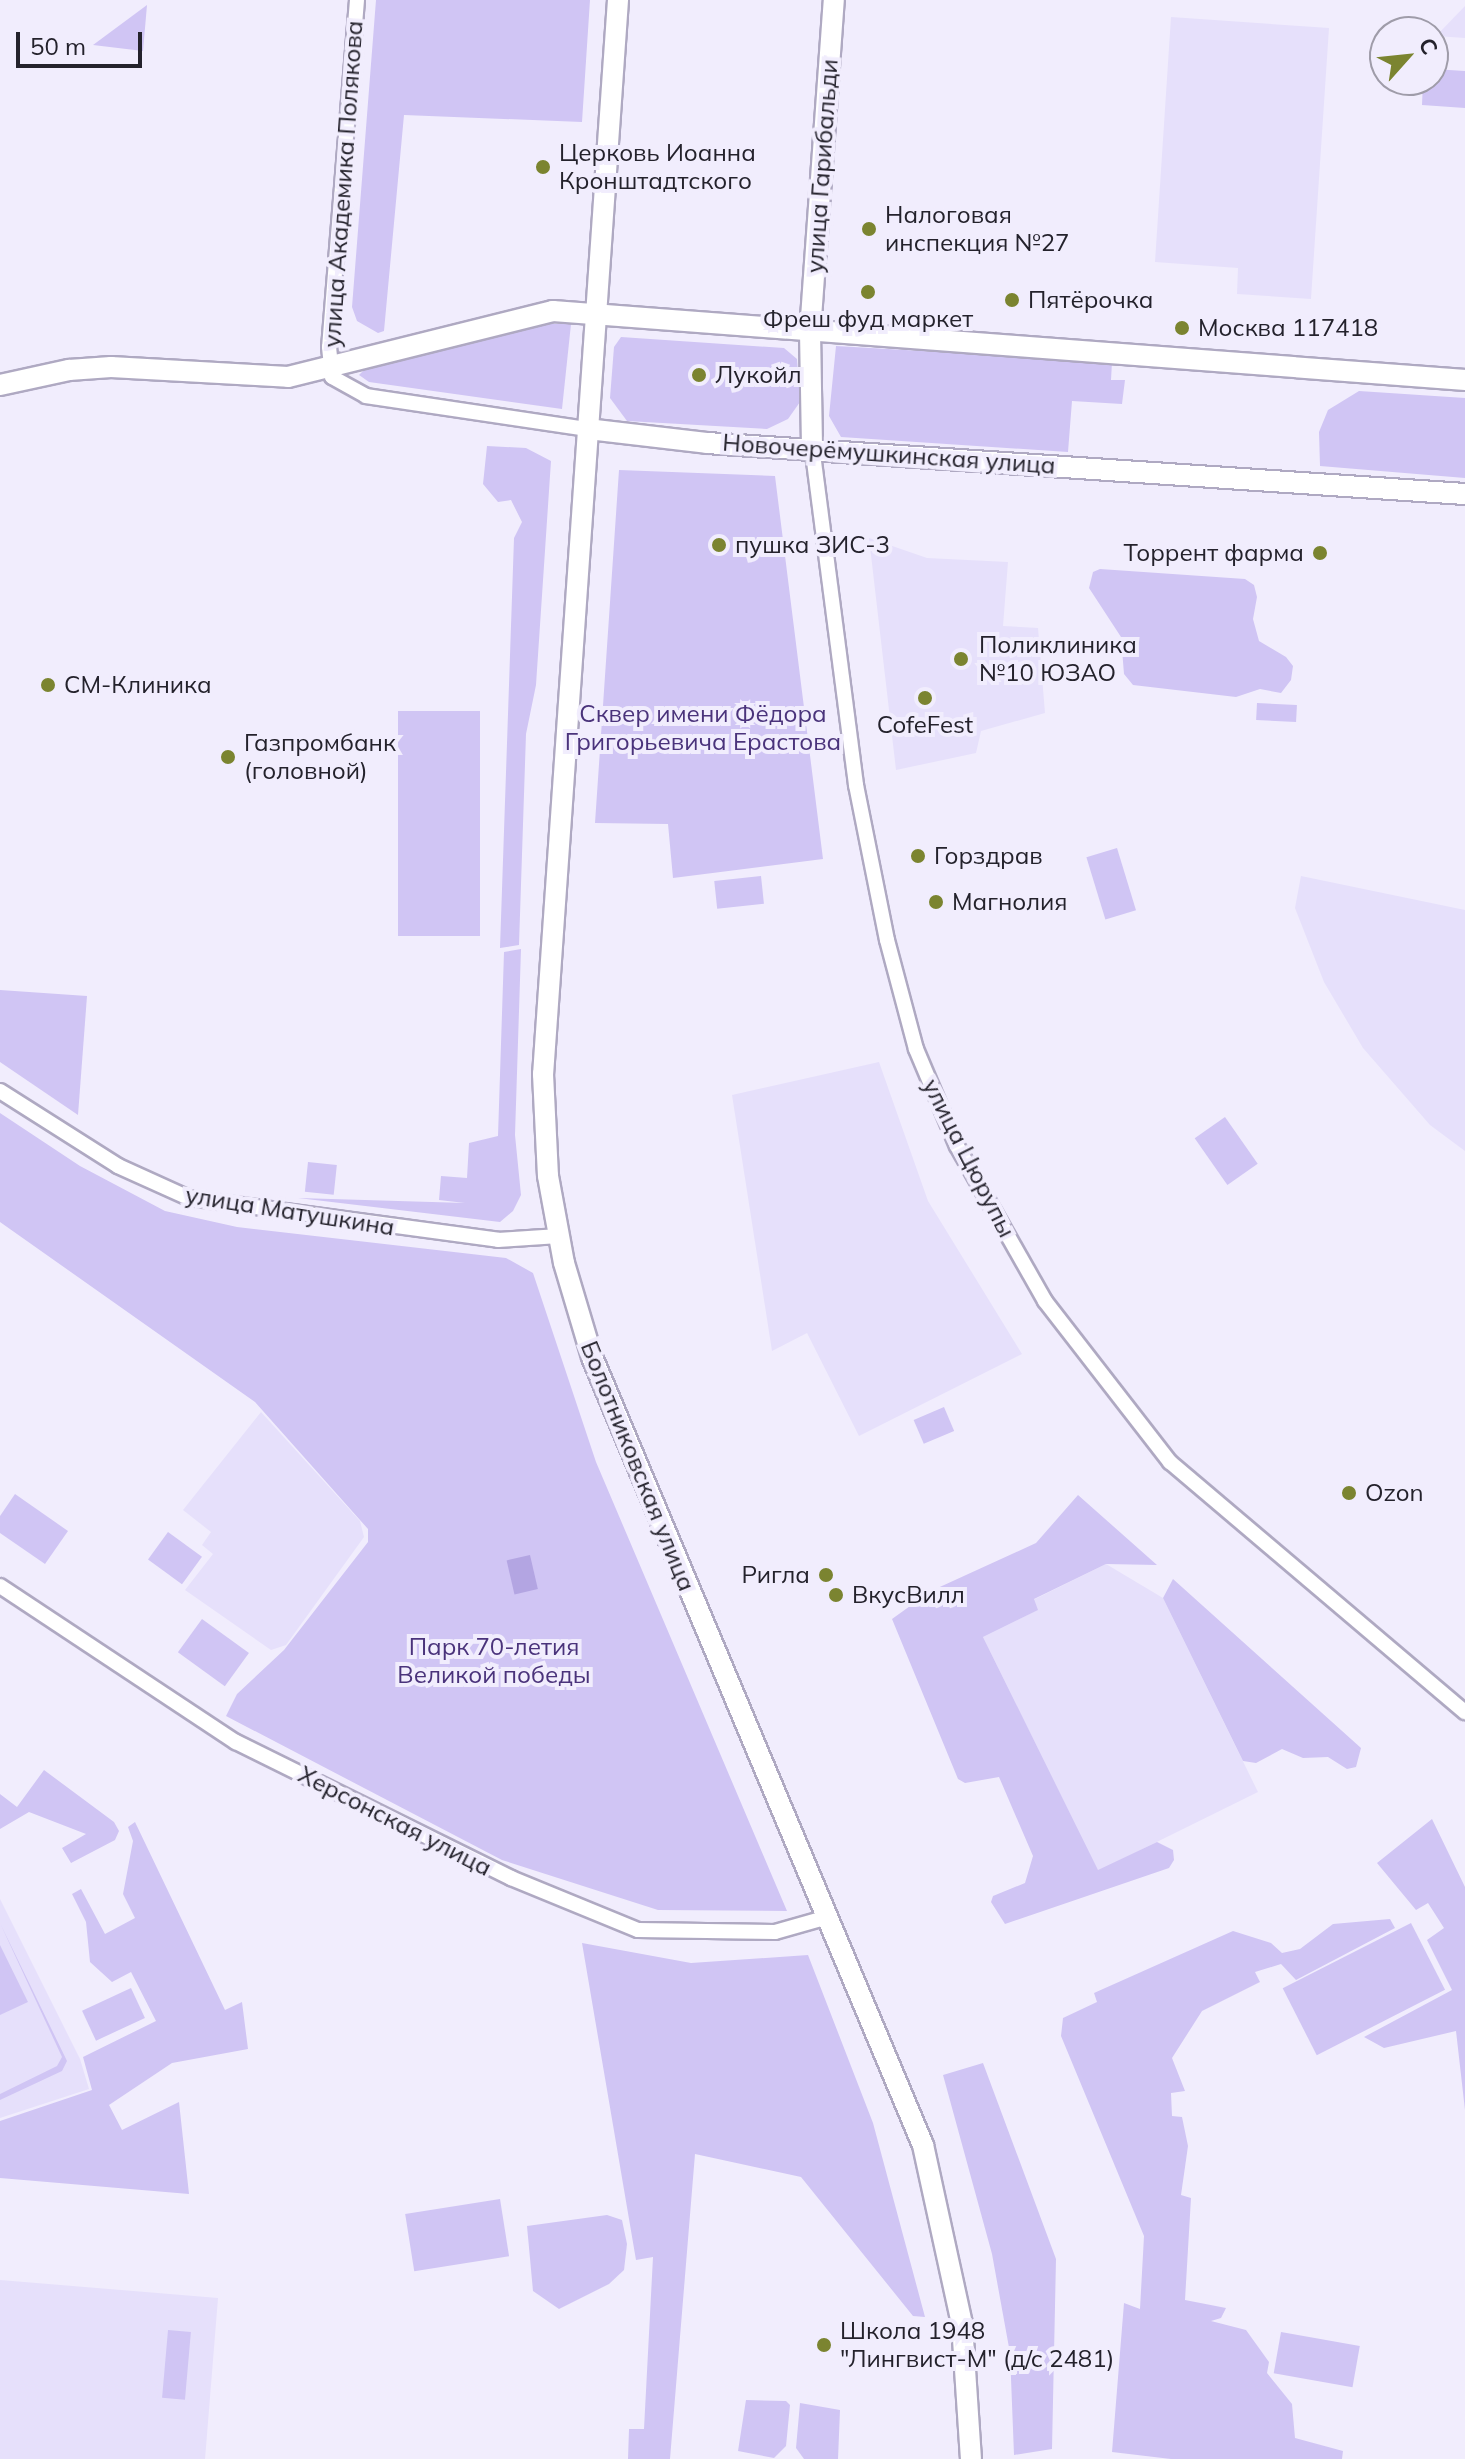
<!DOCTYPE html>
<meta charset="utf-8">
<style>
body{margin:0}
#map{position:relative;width:1465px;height:2459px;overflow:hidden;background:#f1edfd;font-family:Mulish,sans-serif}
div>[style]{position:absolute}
.built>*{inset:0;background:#e6e0fb}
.green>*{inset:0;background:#d0c5f4;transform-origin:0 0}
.water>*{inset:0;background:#b3a5e2;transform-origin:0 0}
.roads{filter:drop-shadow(2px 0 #afa9c2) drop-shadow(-2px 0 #afa9c2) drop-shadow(0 2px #afa9c2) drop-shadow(0 -2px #afa9c2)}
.street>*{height:14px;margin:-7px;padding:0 7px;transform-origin:7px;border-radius:7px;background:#fff}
.secondary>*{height:20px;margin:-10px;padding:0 10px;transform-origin:10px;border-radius:10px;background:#fff}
.dots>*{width:22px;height:22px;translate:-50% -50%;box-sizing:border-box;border:4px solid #f1edfd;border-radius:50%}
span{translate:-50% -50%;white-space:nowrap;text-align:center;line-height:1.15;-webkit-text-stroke:8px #f1edfd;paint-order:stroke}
.poi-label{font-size:24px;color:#24222c}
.left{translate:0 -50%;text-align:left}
.right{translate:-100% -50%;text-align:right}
.street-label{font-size:24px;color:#24222c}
.park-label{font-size:24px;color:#4a337b}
.north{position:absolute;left:1369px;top:16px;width:80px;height:80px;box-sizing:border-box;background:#f1edfd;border:2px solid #9f9ca9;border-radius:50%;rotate:63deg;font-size:22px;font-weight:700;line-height:32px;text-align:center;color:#24222c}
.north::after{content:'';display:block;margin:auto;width:28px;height:36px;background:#7b8430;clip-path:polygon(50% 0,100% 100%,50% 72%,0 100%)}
.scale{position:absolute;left:16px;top:32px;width:126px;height:36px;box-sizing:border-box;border:4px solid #24222c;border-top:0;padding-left:10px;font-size:24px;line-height:28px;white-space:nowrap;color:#24222c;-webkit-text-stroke:6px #f1edfd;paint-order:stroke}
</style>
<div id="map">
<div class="built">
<i style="clip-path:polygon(1465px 6px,1465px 38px,1436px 36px)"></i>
<i style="clip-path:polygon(1171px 17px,1329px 28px,1311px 299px,1237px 294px,1238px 268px,1155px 262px)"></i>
<i style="clip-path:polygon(869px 538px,927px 558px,1008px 562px,1003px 626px,1038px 628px,1045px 713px,981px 731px,976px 753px,896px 770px)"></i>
<i style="clip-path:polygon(1301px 876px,1465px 910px,1465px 1151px,1430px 1125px,1363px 1048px,1324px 982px,1295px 908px)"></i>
<i style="clip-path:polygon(879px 1062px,928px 1201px,1022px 1354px,859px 1436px,807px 1333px,772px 1351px,732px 1095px)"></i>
<i style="clip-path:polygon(261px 1412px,360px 1521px,364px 1537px,286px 1645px,271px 1650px,185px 1590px,213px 1554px,202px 1545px,211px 1532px,183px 1510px)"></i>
<i style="clip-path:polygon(1106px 1564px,1163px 1598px,1258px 1792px,1098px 1871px,983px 1637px,1037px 1610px,1033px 1600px)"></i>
<i style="clip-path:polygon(0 1899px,80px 2059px,89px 2089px,0 2118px)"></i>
<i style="clip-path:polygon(0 2280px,218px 2298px,205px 2459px,0 2459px)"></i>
</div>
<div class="green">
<i style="clip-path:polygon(376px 0,590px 0,582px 122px,404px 115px,384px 331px,378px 333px,357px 321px,352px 307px)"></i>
<i style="clip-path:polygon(147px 5px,143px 51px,93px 45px)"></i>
<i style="clip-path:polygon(1433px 69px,1465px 71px,1465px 108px,1422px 105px,1423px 80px,1433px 80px)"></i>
<i style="clip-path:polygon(543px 324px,571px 324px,562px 409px,369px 382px,359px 375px,369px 365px)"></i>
<i style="clip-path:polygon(621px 337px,784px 348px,797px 359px,800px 402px,788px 419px,767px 429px,627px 421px,610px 398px,614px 347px)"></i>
<i style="clip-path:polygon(836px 346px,1112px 362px,1111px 380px,1125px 380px,1122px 404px,1072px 401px,1068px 452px,841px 437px,829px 416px)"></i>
<i style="clip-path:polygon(1359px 391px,1465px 398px,1465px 478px,1320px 466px,1319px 432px,1328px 410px)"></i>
<i style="clip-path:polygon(487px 446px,526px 448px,551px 461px,536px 685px,526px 734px,519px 945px,500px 948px,514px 538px,522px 522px,511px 500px,498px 502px,483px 484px)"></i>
<i style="clip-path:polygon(619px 470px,775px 476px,823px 859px,673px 878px,668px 824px,595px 823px)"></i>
<i style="clip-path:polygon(1100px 569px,1245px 579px,1254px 585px,1257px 597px,1253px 619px,1259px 641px,1286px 657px,1293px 666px,1291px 680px,1281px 693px,1260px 689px,1236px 697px,1133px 685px,1124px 674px,1121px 637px,1089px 588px,1093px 572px)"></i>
<i style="left:1257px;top:703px;width:40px;height:17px;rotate:3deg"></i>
<i style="left:398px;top:711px;width:82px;height:225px"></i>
<i style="left:1117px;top:848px;width:65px;height:32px;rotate:73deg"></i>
<i style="left:761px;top:876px;width:28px;height:47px;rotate:84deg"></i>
<i style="clip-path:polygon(521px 949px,515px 1135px,521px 1195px,513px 1211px,500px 1222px,298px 1198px,465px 1203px,439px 1200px,441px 1176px,467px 1178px,469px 1143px,498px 1136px,504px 952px)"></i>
<i style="clip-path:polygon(0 990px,87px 996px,78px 1115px,0 1062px)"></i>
<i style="clip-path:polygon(0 1113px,80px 1166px,165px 1211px,237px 1227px,506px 1258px,533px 1273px,596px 1462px,787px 1911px,658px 1910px,502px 1860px,226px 1716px,237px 1694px,284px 1650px,368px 1542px,368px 1529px,255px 1402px,0 1222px)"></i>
<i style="left:1225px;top:1117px;width:57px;height:37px;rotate:55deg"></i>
<i style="left:308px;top:1162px;width:29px;height:30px;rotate:6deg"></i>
<i style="left:944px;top:1407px;width:26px;height:33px;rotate:67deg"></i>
<i style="clip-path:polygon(15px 1494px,68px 1531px,45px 1564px,0 1533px,0 1516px)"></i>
<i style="clip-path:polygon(1078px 1495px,1157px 1565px,1106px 1564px,1034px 1599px,1038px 1610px,983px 1637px,1098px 1870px,1157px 1842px,1173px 1850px,1174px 1860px,1169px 1868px,1005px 1924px,991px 1902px,993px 1896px,1025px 1883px,1033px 1856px,999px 1777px,965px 1783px,958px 1779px,892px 1619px,931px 1591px,1036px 1543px)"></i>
<i style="left:168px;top:1532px;width:42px;height:34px;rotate:36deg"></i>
<i style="clip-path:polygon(1173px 1579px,1361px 1748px,1356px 1767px,1347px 1769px,1328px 1757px,1303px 1758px,1282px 1749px,1256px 1763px,1243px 1761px,1163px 1598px)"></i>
<i style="left:202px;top:1619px;width:58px;height:41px;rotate:36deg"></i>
<i style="clip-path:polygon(44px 1770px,114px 1822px,119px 1831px,115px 1840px,71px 1863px,62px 1848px,86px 1834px,29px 1812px,0 1829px,0 1794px,17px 1807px)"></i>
<i style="clip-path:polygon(1432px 1819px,1465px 1887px,1465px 2110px,1456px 2031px,1384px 2048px,1364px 2037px,1452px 1990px,1427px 1940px,1444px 1928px,1428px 1903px,1416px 1910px,1377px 1863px)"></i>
<i style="clip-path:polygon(135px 1822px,225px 2010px,242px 2002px,248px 2049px,172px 2063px,109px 2105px,122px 2130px,179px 2102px,189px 2194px,0 2178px,0 2121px,92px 2090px,83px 2057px,156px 2021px,131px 1972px,112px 1982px,90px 1962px,86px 1922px,72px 1894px,81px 1889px,105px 1934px,135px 1918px,123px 1894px,133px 1841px,128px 1827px)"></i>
<i style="clip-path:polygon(1390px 1919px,1395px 1928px,1296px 1980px,1281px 1964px,1255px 1972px,1260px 1982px,1202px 2011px,1172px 2058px,1185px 2091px,1171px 2093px,1172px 2116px,1182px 2117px,1188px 2146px,1181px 2195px,1191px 2198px,1185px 2300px,1226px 2308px,1221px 2318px,1211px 2321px,1246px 2330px,1269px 2362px,1267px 2373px,1292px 2404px,1295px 2438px,1343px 2451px,1342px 2459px,1171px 2459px,1112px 2452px,1124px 2303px,1140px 2309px,1144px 2236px,1061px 2036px,1063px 2018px,1097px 2002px,1094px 1993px,1233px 1931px,1271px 1943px,1282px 1953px,1300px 1949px,1333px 1924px)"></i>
<i style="clip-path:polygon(0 1923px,67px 2061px,62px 2071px,0 2100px,0 2094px,57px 2066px,62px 2057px)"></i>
<i style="left:1411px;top:1923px;width:75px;height:144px;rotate:63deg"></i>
<i style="clip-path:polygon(582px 1943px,691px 1963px,808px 1955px,873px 2123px,925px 2317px,913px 2316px,801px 2177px,695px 2154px,670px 2459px,628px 2459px,629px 2429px,644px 2429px,653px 2257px,636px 2260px)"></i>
<i style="clip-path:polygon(0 1945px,28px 2002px,0 2015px)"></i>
<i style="left:131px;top:1988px;width:33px;height:54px;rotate:65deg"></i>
<i style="clip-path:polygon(983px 2063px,1056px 2259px,1052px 2449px,1014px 2455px,1010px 2353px,992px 2254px,943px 2075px)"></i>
<i style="left:500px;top:2199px;width:58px;height:96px;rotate:81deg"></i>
<i style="clip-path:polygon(607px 2215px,622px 2220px,627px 2244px,624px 2270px,609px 2284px,559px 2309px,533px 2291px,527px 2226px)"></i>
<i style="left:168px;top:2330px;width:23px;height:68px;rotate:5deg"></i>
<i style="left:1281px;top:2332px;width:80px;height:42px;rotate:10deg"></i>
<i style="clip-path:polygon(746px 2400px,786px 2401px,790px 2405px,786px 2446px,774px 2458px,738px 2451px)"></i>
<i style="clip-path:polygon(800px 2403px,840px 2410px,838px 2459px,804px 2459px,796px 2448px)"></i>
</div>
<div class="water">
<i style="left:530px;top:1555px;width:35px;height:24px;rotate:77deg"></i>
</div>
<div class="roads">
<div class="street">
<i style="left:357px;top:0;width:348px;rotate:94.6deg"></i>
<i style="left:329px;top:347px;width:30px;rotate:84deg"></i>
<i style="left:332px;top:377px;width:39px;rotate:29deg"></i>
<i style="left:366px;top:396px;width:224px;rotate:8.5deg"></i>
<i style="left:812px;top:446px;width:342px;rotate:82.6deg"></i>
<i style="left:856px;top:785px;width:158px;rotate:78.7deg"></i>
<i style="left:887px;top:940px;width:113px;rotate:75.1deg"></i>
<i style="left:916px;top:1049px;width:105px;rotate:67.1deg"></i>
<i style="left:957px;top:1146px;width:178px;rotate:60.4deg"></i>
<i style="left:1045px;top:1301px;width:204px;rotate:52.2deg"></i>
<i style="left:1170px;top:1462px;width:387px;rotate:40.3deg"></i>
<i style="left:0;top:1091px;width:140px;rotate:32.4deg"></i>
<i style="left:118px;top:1166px;width:78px;rotate:24.3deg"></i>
<i style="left:189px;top:1198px;width:312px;rotate:7.7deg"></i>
<i style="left:498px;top:1240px;width:61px;rotate:-3.8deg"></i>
<i style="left:0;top:1586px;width:283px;rotate:33.5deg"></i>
<i style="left:236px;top:1742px;width:307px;rotate:26.3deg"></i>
<i style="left:511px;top:1878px;width:137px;rotate:22.3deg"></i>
<i style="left:638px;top:1930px;width:137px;rotate:0.8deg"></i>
<i style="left:775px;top:1932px;width:55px;rotate:-15.8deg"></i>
</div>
<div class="secondary">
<i style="left:618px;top:0;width:1077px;rotate:93.99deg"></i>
<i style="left:543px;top:1074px;width:102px;rotate:87.2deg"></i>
<i style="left:548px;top:1176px;width:88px;rotate:79.6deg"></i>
<i style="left:564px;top:1263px;width:98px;rotate:73.4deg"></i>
<i style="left:592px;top:1357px;width:855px;rotate:67.22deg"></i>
<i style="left:923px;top:2145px;width:183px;rotate:77.7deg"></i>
<i style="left:962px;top:2324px;width:135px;rotate:86.2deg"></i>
<i style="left:0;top:385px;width:71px;rotate:-12.3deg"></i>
<i style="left:69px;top:370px;width:42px;rotate:-4.1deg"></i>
<i style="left:111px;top:367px;width:177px;rotate:3.2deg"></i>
<i style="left:288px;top:377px;width:273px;rotate:-14deg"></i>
<i style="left:553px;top:311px;width:915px;rotate:4.33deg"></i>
<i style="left:588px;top:429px;width:120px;rotate:6.7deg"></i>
<i style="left:707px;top:443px;width:760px;rotate:3.85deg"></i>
<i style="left:812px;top:446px;width:114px;rotate:-91deg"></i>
<i style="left:810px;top:332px;width:333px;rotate:-85.9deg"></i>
</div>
</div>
<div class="dots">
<i style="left:543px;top:167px;background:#7b8430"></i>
<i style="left:869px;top:229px;background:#7b8430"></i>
<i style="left:868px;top:292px;background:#7b8430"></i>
<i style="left:1012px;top:300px;background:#7b8430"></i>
<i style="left:1182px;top:328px;background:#7b8430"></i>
<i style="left:699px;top:375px;background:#7b8430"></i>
<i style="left:719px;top:545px;background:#7b8430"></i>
<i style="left:1320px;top:553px;background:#7b8430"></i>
<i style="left:961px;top:659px;background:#7b8430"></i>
<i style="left:48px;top:685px;background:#7b8430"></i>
<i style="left:925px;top:698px;background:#7b8430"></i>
<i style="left:228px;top:757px;background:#7b8430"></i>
<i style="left:918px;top:856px;background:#7b8430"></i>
<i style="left:936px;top:902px;background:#7b8430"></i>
<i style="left:1349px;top:1493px;background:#7b8430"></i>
<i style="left:826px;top:1575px;background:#7b8430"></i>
<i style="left:836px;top:1595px;background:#7b8430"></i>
<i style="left:824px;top:2345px;background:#7b8430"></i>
</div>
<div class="poi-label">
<span class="left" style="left:559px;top:167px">Церковь Иоанна<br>Кронштадтского</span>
<span class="left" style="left:885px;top:229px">Налоговая<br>инспекция №27</span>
<span class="left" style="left:1028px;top:300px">Пятёрочка</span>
<span style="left:868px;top:319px">Фреш фуд маркет</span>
<span class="left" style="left:1198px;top:328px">Москва 117418</span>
<span class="left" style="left:715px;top:375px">Лукойл</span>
<span class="left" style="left:735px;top:545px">пушка ЗИС-3</span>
<span class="right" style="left:1304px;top:553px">Торрент фарма</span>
<span class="left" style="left:979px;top:659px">Поликлиника<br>№10 ЮЗАО</span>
<span class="left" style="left:64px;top:685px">СМ-Клиника</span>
<span style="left:925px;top:725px">CofeFest</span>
<span class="left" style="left:244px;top:757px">Газпромбанк<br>(головной)</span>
<span class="left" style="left:934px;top:856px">Горздрав</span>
<span class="left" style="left:952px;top:902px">Магнолия</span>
<span class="left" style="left:1365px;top:1493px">Ozon</span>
<span class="right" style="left:810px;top:1575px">Ригла</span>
<span class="left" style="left:852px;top:1595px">ВкусВилл</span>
<span class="left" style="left:840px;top:2345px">Школа 1948<br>"Лингвист-М" (д/с 2481)</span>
</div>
<div class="street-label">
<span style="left:822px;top:166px;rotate:-86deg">улица Гарибальди</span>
<span style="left:343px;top:184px;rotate:-86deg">улица Академика Полякова</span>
<span style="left:889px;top:454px;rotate:4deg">Новочерёмушкинская улица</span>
<span style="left:969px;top:1158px;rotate:63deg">улица Цюрупы</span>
<span style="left:290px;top:1211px;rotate:9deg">улица Матушкина</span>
<span style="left:638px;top:1466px;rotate:68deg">Болотниковская улица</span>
<span style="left:395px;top:1821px;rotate:27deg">Херсонская улица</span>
</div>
<div class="park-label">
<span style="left:703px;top:728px">Сквер имени Фёдора<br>Григорьевича Ерастова</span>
<span style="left:494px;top:1661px">Парк 70-летия<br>Великой победы</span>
</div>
<div class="north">С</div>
<div class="scale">50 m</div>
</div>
